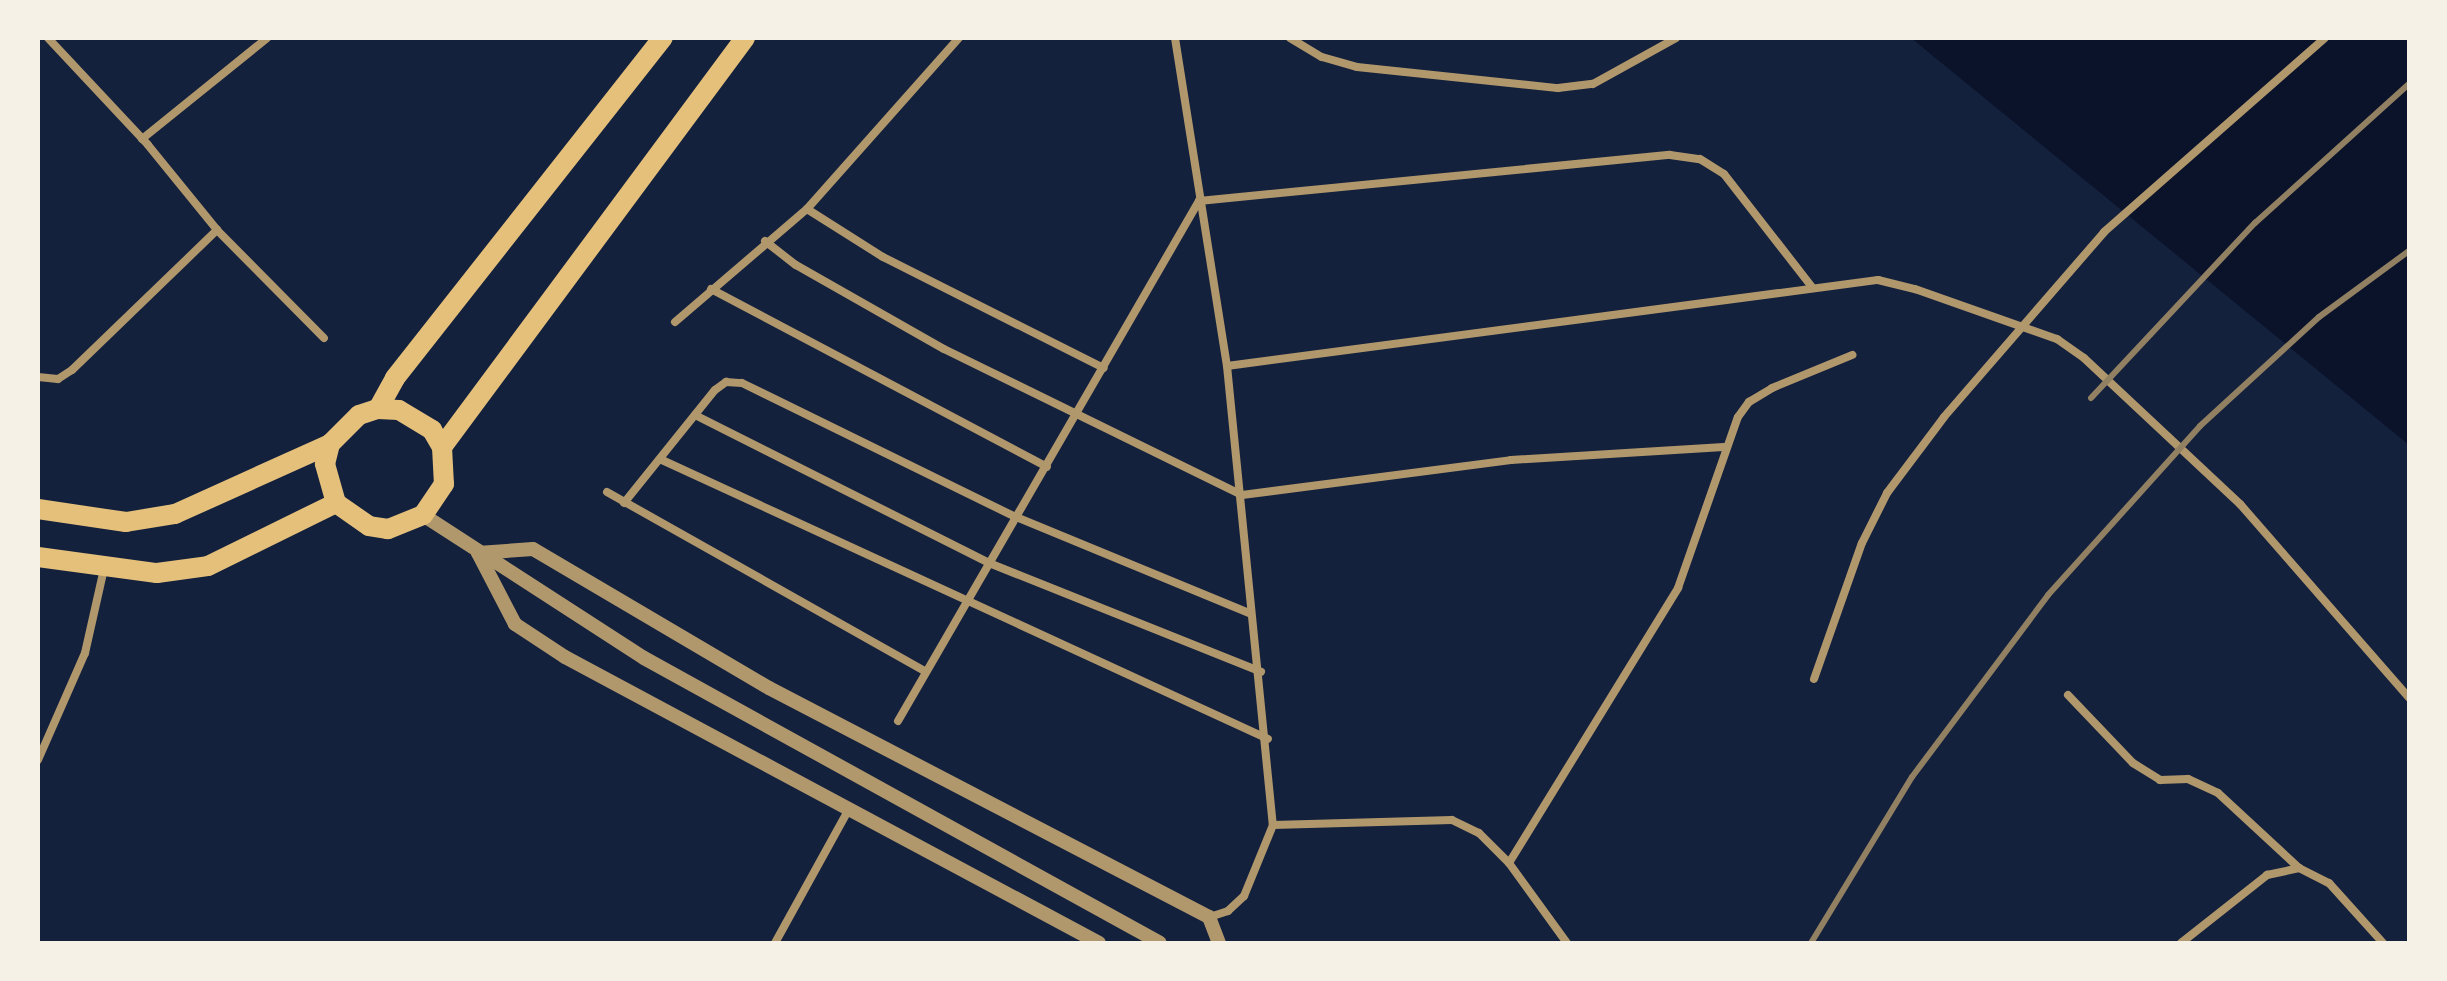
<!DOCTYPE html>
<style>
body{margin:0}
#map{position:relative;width:2447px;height:981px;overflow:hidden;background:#14213d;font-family:"Golos Text",sans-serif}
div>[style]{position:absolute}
.water>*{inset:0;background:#0b132b}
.minor>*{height:8px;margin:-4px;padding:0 4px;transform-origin:4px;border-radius:4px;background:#b1986c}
.tertiary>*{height:14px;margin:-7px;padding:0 7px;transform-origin:7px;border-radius:7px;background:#b1986c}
.primary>*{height:20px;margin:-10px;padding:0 10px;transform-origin:10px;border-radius:10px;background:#e5c07b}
.rail>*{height:6px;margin:-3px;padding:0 3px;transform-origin:3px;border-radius:3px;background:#918062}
span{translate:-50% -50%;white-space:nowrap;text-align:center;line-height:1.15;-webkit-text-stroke:6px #f6f1e7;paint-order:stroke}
.frame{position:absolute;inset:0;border:40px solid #f6f1e7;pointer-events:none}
</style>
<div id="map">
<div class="water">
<i style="clip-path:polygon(1911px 38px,2409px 38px,2409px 445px)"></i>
</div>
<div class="minor">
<i style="left:48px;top:38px;width:146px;rotate:46.9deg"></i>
<i style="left:148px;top:145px;width:109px;rotate:50.9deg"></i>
<i style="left:217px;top:230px;width:152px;rotate:45.3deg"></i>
<i style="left:1175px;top:38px;width:332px;rotate:81deg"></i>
<i style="left:1227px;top:366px;width:461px;rotate:84.3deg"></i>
<i style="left:1273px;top:825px;width:77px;rotate:112.2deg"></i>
<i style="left:1244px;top:896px;width:22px;rotate:137deg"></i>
<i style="left:1228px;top:911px;width:20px;rotate:162deg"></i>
<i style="left:1290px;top:38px;width:37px;rotate:31deg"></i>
<i style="left:1322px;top:57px;width:36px;rotate:16deg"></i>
<i style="left:1357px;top:67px;width:202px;rotate:6deg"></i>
<i style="left:1558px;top:88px;width:35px;rotate:-7deg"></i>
<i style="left:1593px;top:84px;width:95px;rotate:-29deg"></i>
<i style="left:142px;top:139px;width:161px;rotate:-38.9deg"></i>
<i style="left:807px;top:209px;width:90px;rotate:32.3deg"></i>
<i style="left:883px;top:257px;width:247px;rotate:26.7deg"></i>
<i style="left:765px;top:241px;width:39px;rotate:38deg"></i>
<i style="left:796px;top:265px;width:170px;rotate:29.6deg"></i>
<i style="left:944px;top:349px;width:332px;rotate:26.1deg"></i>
<i style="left:1242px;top:495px;width:271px;rotate:-7.4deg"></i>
<i style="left:1511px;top:460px;width:213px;rotate:-3.5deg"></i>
<i style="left:711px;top:289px;width:380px;rotate:27.9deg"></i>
<i style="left:675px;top:322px;width:174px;rotate:-40.6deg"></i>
<i style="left:807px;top:209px;width:229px;rotate:-48.4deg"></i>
<i style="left:1227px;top:366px;width:657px;rotate:-7.53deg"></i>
<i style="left:1878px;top:280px;width:38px;rotate:14deg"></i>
<i style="left:1915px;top:289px;width:151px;rotate:19.4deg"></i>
<i style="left:2057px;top:339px;width:33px;rotate:35deg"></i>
<i style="left:2084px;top:358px;width:214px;rotate:43.1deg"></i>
<i style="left:2240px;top:504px;width:257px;rotate:48.9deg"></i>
<i style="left:38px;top:377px;width:20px;rotate:6deg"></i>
<i style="left:58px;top:379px;width:17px;rotate:-33deg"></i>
<i style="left:72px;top:370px;width:202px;rotate:-44deg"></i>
<i style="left:695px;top:415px;width:329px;rotate:26.7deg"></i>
<i style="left:989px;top:563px;width:293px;rotate:21.8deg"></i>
<i style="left:662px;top:460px;width:667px;rotate:24.72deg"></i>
<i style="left:607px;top:492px;width:365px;rotate:29.4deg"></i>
<i style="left:624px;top:503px;width:145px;rotate:-51.2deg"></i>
<i style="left:715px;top:390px;width:14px;rotate:-36deg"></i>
<i style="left:726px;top:382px;width:16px;rotate:4deg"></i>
<i style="left:742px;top:383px;width:305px;rotate:26.1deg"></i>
<i style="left:1016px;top:517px;width:254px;rotate:22.4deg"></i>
<i style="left:1814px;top:679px;width:144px;rotate:-70.6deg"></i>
<i style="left:1862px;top:543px;width:56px;rotate:-63.4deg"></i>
<i style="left:1887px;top:493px;width:95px;rotate:-53.1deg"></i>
<i style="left:1944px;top:417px;width:245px;rotate:-49.1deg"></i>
<i style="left:2104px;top:232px;width:294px;rotate:-41.3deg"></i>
<i style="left:2068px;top:695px;width:94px;rotate:46.3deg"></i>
<i style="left:2133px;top:763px;width:32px;rotate:32deg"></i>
<i style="left:2160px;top:780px;width:28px;rotate:-2deg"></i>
<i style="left:2188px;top:779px;width:33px;rotate:25deg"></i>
<i style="left:2218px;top:793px;width:110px;rotate:42.8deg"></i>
<i style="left:898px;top:721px;width:601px;rotate:-59.94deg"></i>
<i style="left:1199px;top:201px;width:473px;rotate:-5.6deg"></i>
<i style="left:1670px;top:155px;width:30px;rotate:8deg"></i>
<i style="left:1700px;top:159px;width:28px;rotate:32deg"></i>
<i style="left:1724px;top:174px;width:143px;rotate:52.1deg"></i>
<i style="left:38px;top:760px;width:117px;rotate:-66.3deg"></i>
<i style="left:85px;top:653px;width:86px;rotate:-77.3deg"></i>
<i style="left:1273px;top:825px;width:179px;rotate:-1.6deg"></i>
<i style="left:1452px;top:820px;width:30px;rotate:26deg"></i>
<i style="left:1479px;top:833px;width:42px;rotate:45deg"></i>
<i style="left:1509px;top:863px;width:99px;rotate:54.1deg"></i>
<i style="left:1509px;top:863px;width:323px;rotate:-58.4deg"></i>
<i style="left:1678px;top:588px;width:181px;rotate:-70.7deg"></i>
<i style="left:1738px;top:417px;width:19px;rotate:-54deg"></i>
<i style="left:1749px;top:402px;width:27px;rotate:-31deg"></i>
<i style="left:1772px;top:388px;width:87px;rotate:-22.4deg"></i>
<i style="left:775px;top:943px;width:151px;rotate:-61.1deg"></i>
<i style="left:2181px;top:943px;width:110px;rotate:-38.3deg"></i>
<i style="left:2267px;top:875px;width:33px;rotate:-12deg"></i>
<i style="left:2299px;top:868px;width:34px;rotate:27deg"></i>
<i style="left:2329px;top:883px;width:81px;rotate:48deg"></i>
</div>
<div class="tertiary">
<i style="left:423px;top:515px;width:263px;rotate:32.9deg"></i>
<i style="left:644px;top:658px;width:589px;rotate:28.91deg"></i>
<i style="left:1099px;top:943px;width:606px;rotate:-151.83deg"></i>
<i style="left:565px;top:657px;width:60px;rotate:-146.6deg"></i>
<i style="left:515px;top:624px;width:80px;rotate:-117.5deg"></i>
<i style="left:478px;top:553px;width:55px;rotate:-4.2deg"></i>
<i style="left:533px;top:549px;width:274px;rotate:30.5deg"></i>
<i style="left:769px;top:688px;width:496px;rotate:27.5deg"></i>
<i style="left:1209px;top:917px;width:28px;rotate:69deg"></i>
</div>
<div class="primary">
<i style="left:378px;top:409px;width:35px;rotate:-61deg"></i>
<i style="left:395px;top:378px;width:433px;rotate:-51.8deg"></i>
<i style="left:442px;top:447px;width:509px;rotate:-53.47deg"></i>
<i style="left:38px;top:509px;width:89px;rotate:8.4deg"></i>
<i style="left:126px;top:522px;width:50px;rotate:-9.3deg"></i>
<i style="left:175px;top:514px;width:170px;rotate:-24.3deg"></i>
<i style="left:330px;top:444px;width:41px;rotate:-45deg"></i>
<i style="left:359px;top:415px;width:20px;rotate:-18deg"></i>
<i style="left:378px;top:409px;width:21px;rotate:3deg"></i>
<i style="left:399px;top:410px;width:39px;rotate:31deg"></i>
<i style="left:432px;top:430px;width:20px;rotate:60deg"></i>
<i style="left:442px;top:447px;width:37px;rotate:87deg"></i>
<i style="left:444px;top:484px;width:37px;rotate:124deg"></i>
<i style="left:423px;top:515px;width:38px;rotate:158deg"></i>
<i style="left:388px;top:529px;width:19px;rotate:-171deg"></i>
<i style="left:369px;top:526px;width:40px;rotate:-145.1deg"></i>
<i style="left:336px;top:503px;width:41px;rotate:-105.8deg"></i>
<i style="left:325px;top:464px;width:21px;rotate:-76deg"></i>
<i style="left:38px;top:557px;width:120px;rotate:7.7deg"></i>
<i style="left:157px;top:573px;width:51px;rotate:-7.8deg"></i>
<i style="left:208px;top:566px;width:143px;rotate:-26.2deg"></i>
</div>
<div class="rail">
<i style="left:2091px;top:398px;width:240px;rotate:-46.9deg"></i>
<i style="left:2255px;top:223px;width:207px;rotate:-42.1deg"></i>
<i style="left:1811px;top:943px;width:194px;rotate:-58.7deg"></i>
<i style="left:1912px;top:777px;width:227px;rotate:-53.2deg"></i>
<i style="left:2048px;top:595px;width:227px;rotate:-48deg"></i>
<i style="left:2200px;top:426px;width:161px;rotate:-42.5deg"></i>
<i style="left:2319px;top:317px;width:112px;rotate:-36.3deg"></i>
</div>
<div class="frame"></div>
</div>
